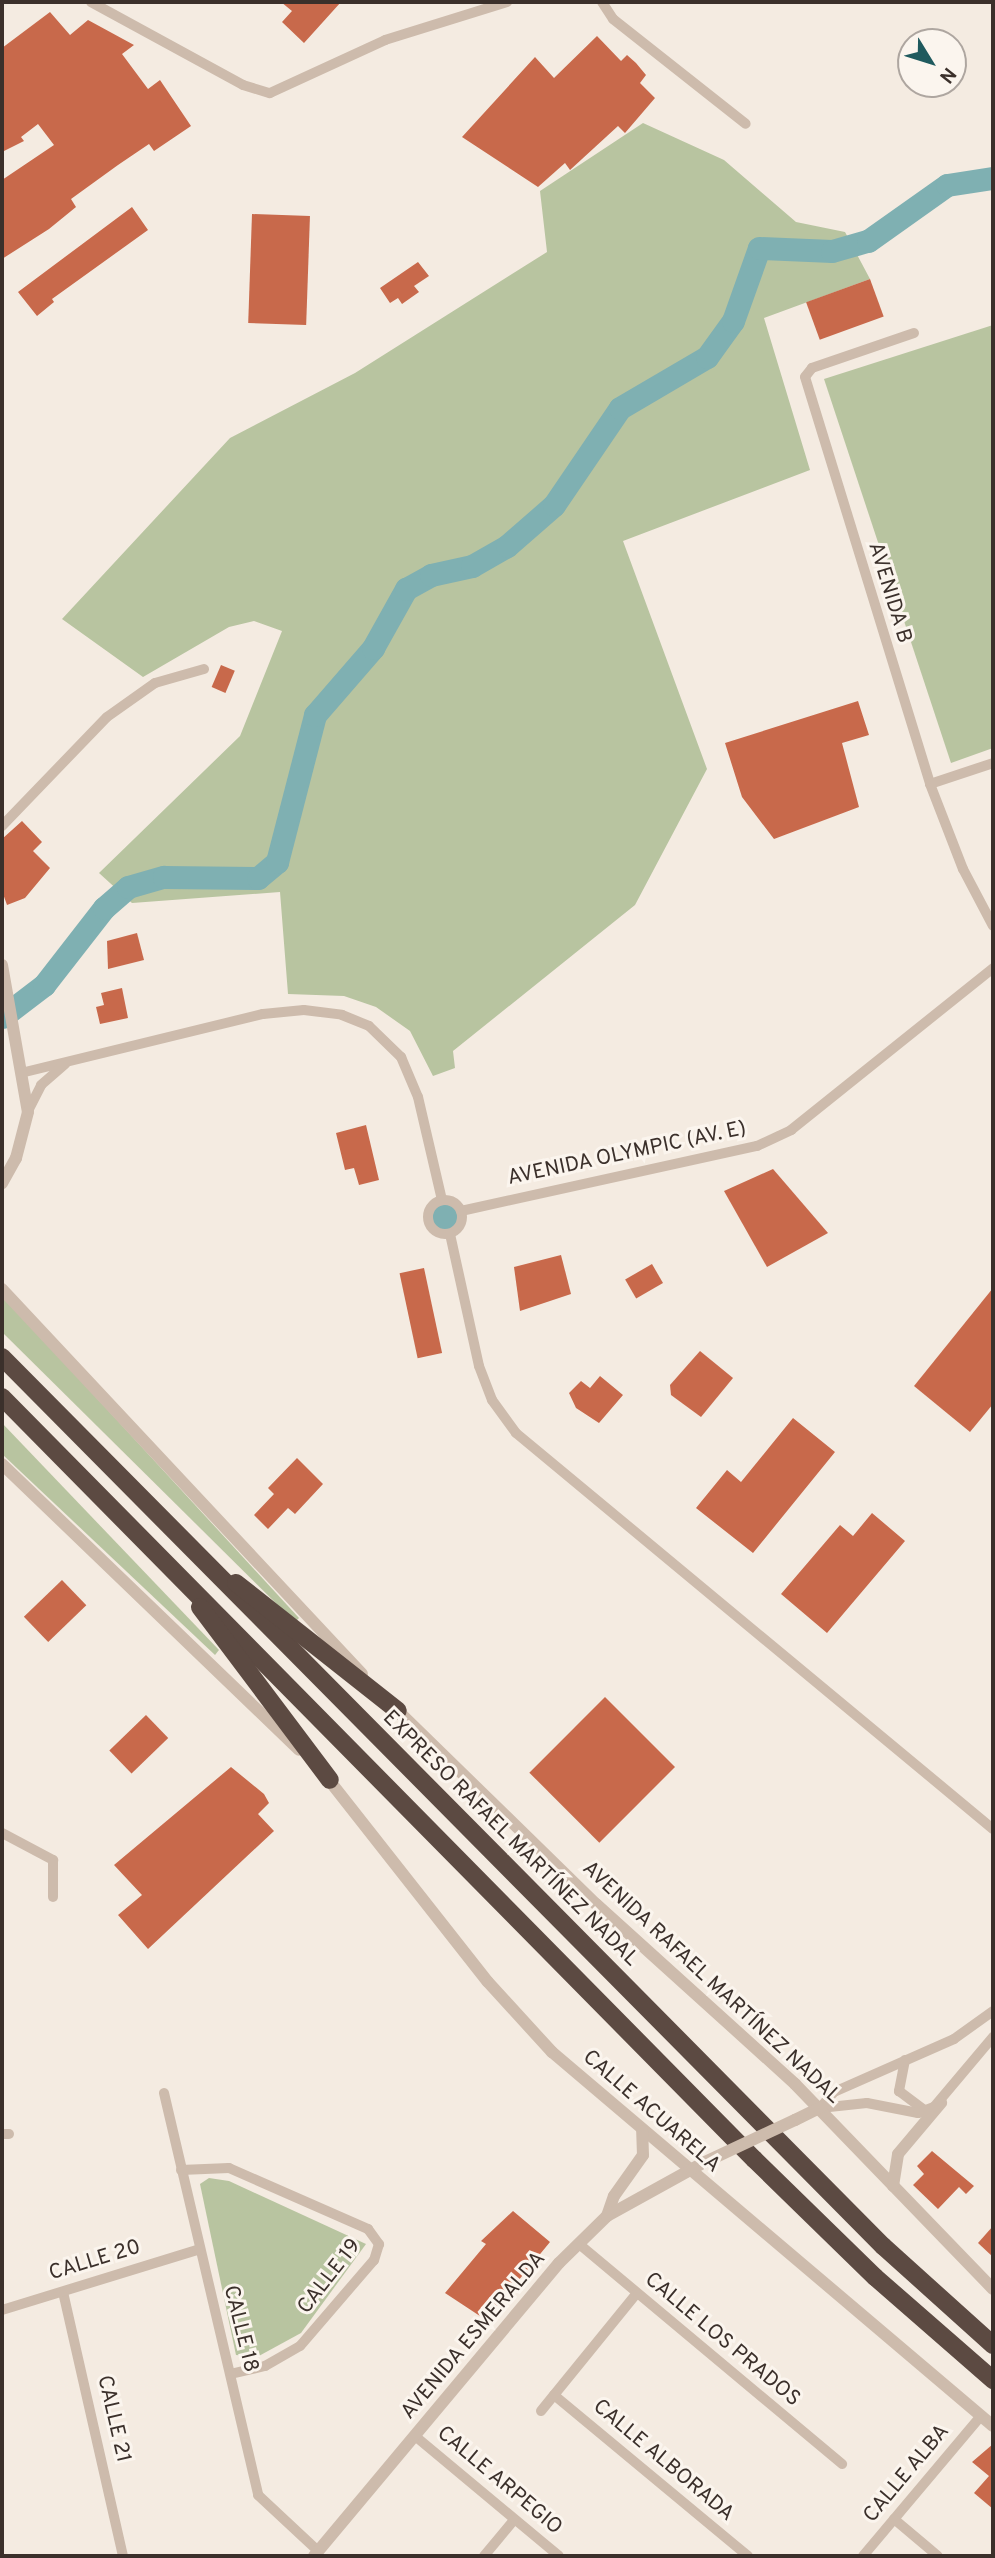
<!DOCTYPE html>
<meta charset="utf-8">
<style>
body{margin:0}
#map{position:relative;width:995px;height:2558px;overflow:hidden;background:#f4ebe1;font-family:Overpass,sans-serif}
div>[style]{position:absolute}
.green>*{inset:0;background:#b8c4a0}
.water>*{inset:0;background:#7fb0b2}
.round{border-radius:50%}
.river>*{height:23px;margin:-11.5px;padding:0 11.5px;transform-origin:11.5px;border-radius:11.5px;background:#7fb0b2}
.building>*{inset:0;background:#c8694b;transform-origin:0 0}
.minor>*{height:10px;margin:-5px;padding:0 5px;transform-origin:5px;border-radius:5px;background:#cdbbac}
.minor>.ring{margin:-5px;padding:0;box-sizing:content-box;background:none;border:10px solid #cdbbac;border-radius:50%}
.tertiary>*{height:12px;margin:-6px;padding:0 6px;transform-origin:6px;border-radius:6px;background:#cdbbac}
.motorway>*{height:18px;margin:-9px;padding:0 9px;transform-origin:9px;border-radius:9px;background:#5c4a42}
.tertiary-bridge>*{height:12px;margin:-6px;padding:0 6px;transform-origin:6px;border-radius:6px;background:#cdbbac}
span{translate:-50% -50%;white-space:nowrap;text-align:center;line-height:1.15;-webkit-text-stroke:6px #fbf5ee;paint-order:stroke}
.street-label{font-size:21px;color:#3b302b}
.frame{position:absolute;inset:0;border:4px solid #3b302b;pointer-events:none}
.north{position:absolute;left:897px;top:28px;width:70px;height:70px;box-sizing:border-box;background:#fbf5ee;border:2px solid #aea6a0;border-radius:50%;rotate:128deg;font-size:19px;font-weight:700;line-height:28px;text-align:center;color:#3b302b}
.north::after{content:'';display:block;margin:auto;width:24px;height:32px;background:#1f5a5e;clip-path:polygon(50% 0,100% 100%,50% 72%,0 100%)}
</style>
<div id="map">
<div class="green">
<i style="clip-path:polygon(643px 123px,724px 160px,796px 222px,845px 232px,870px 279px,764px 318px,810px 470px,623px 541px,707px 769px,635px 905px,453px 1051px,455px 1068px,433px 1076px,410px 1031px,376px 1007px,344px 996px,288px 994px,280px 892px,132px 903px,99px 873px,240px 736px,282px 631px,254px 621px,229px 627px,143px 677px,62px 619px,230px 438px,355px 373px,547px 252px,540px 191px)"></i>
<i style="clip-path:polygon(993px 325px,993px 748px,951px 763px,824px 379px)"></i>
<i style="clip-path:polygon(2px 1295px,299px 1618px,295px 1622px,2px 1332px)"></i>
<i style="clip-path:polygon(2px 1423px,219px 1650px,215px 1655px,2px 1454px)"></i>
<i style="clip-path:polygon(209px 2178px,229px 2181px,366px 2244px,301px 2333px,257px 2357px,236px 2355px,200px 2184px)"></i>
</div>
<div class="water">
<i class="round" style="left:432px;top:1204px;width:26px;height:26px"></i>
</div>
<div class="river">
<i style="left:2px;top:1017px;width:53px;rotate:-37.3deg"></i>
<i style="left:44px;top:985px;width:98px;rotate:-52.1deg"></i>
<i style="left:104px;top:908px;width:32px;rotate:-41deg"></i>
<i style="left:128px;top:887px;width:37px;rotate:-16deg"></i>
<i style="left:164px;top:877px;width:94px;rotate:0.6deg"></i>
<i style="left:258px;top:878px;width:25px;rotate:-40deg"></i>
<i style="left:277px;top:862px;width:152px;rotate:-75.5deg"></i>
<i style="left:315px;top:715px;width:89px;rotate:-49.1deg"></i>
<i style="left:373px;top:648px;width:68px;rotate:-60.8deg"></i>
<i style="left:406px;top:589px;width:29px;rotate:-29deg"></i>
<i style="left:431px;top:575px;width:42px;rotate:-12.4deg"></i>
<i style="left:472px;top:566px;width:40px;rotate:-29.7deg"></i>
<i style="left:507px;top:546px;width:62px;rotate:-41.1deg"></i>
<i style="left:554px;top:505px;width:117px;rotate:-55.8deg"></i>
<i style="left:620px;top:408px;width:101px;rotate:-30.4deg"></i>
<i style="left:707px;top:357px;width:44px;rotate:-54.2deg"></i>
<i style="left:733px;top:321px;width:77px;rotate:-70.4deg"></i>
<i style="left:759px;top:248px;width:73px;rotate:2.4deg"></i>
<i style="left:832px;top:251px;width:37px;rotate:-16deg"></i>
<i style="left:868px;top:241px;width:97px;rotate:-35.3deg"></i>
<i style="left:947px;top:185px;width:47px;rotate:-8.7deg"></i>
</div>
<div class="building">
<i style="clip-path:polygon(281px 2px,341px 2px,304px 43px,282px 22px,292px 11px)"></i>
<i style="clip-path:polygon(50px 12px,70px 35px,88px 20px,134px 45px,122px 54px,148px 89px,160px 80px,191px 126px,154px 151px,149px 144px,118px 165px,71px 199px,76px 207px,49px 229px,2px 259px,2px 180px,54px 145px,38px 124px,21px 137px,24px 141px,2px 152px,2px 48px)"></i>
<i style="clip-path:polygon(597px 36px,621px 61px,627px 55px,636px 63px,646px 75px,640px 83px,655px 98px,625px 133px,618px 126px,570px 170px,565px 163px,538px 187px,462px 137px,535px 57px,554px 78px)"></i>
<i style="clip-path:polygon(132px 207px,148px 230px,52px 299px,54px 302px,37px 316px,18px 292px)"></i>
<i style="left:252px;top:214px;width:58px;height:109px;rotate:2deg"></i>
<i style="clip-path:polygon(418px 262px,429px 276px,414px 286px,419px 292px,402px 304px,398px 298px,390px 303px,380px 288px)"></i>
<i style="left:870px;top:279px;width:40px;height:68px;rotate:70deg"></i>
<i style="left:221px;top:665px;width:15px;height:24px;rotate:23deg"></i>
<i style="clip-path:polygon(858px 701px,869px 735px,842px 743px,859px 807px,774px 839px,742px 797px,725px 743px)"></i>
<i style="clip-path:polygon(22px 821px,42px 842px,33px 851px,50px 868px,25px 898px,7px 905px,2px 891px,2px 839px)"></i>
<i style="clip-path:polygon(137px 933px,144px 960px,108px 969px,107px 941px)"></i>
<i style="clip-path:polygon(122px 988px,128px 1018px,100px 1024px,96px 1007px,104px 1005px,101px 993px)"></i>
<i style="clip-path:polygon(366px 1125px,379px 1180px,359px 1185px,354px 1168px,345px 1170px,336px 1133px)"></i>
<i style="clip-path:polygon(773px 1169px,828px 1233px,767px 1267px,724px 1191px)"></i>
<i style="clip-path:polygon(561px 1255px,571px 1294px,520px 1311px,514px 1267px)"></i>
<i style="left:652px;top:1264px;width:22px;height:31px;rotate:60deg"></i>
<i style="left:424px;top:1268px;width:87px;height:25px;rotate:78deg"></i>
<i style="clip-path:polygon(993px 1288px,993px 1404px,970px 1432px,914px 1386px)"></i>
<i style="clip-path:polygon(700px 1351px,733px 1378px,701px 1417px,671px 1395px,670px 1385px)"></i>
<i style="clip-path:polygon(600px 1376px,623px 1395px,599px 1423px,576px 1408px,569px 1393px,581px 1381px,590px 1388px)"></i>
<i style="clip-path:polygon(793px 1418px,835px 1452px,753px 1553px,696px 1508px,727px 1470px,741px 1482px)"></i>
<i style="clip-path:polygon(297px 1458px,323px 1484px,295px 1514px,288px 1508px,268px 1529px,254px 1515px,274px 1494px,268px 1488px)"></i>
<i style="clip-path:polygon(872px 1513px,905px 1541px,827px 1633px,781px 1594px,840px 1525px,853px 1536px)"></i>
<i style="left:62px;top:1580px;width:35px;height:53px;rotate:46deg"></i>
<i style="left:605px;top:1697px;width:99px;height:107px;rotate:45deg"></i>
<i style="left:146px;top:1715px;width:32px;height:51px;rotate:46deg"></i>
<i style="clip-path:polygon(231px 1767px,264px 1794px,269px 1803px,258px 1814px,274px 1831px,148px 1949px,118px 1915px,142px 1895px,114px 1865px)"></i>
<i style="clip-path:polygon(932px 2151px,974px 2186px,966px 2194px,959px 2187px,938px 2209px,913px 2185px,924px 2174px,917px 2166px)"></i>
<i style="clip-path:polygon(513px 2211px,550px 2242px,486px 2320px,445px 2293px,486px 2244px,481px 2241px)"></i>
<i style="clip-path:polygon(993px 2226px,993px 2257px,978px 2243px)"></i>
<i style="clip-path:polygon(993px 2444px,993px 2509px,974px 2493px,989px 2476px,972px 2462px)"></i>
</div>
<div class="minor">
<i style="left:91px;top:2px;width:173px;rotate:28.6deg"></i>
<i style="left:243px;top:85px;width:28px;rotate:17deg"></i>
<i style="left:270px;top:93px;width:127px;rotate:-24.7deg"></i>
<i style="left:385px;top:40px;width:128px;rotate:-17.3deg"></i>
<i style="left:602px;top:2px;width:20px;rotate:57deg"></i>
<i style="left:613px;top:19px;width:169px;rotate:38.3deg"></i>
<i style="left:914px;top:333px;width:108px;rotate:161.1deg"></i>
<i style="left:812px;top:368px;width:11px;rotate:128deg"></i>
<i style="left:805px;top:377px;width:426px;rotate:72.9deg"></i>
<i style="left:930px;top:784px;width:91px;rotate:68.8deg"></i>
<i style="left:963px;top:869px;width:64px;rotate:62.2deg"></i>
<i style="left:930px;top:784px;width:66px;rotate:-18.4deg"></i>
<i style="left:2px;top:826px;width:151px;rotate:-46.1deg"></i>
<i style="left:107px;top:717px;width:59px;rotate:-35.3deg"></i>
<i style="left:155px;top:683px;width:51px;rotate:-15.9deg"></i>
<i style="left:25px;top:1072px;width:245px;rotate:-13.7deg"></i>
<i style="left:263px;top:1014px;width:41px;rotate:-5.6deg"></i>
<i style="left:304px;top:1010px;width:38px;rotate:7deg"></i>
<i style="left:342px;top:1015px;width:29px;rotate:22deg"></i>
<i style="left:369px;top:1026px;width:45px;rotate:44.1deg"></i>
<i style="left:401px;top:1057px;width:43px;rotate:67deg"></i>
<i style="left:418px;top:1097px;width:106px;rotate:76.9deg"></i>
<i style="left:28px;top:1111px;width:29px;rotate:-63deg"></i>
<i style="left:41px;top:1085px;width:32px;rotate:-41deg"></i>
<i class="ring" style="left:428px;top:1200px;width:24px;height:24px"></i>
<i style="left:461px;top:1211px;width:303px;rotate:-12.4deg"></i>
<i style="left:757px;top:1146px;width:38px;rotate:-25deg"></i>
<i style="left:791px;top:1130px;width:259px;rotate:-38.7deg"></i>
<i style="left:450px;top:1234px;width:135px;rotate:77.6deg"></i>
<i style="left:479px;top:1366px;width:36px;rotate:69deg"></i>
<i style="left:492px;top:1400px;width:41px;rotate:54deg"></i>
<i style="left:516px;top:1433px;width:620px;rotate:39.7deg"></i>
<i style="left:2px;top:1833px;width:58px;rotate:27.9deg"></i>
<i style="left:53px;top:1860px;width:37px;rotate:90deg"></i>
<i style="left:905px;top:2060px;width:32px;rotate:101deg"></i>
<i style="left:899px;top:2091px;width:30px;rotate:37deg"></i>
<i style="left:164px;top:2093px;width:413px;rotate:76.8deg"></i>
<i style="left:258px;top:2495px;width:82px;rotate:43deg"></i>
<i style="left:820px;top:2108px;width:47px;rotate:-6.1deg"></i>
<i style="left:867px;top:2103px;width:52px;rotate:11.1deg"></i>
<i style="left:918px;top:2113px;width:17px;rotate:-21deg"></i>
<i style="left:934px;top:2107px;width:92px;rotate:-49.9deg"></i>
<i style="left:820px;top:2108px;width:21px;rotate:-49deg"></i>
<i style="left:834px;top:2092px;width:131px;rotate:-23.8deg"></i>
<i style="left:954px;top:2039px;width:48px;rotate:-35.7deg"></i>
<i style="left:2px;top:2134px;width:7px"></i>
<i style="left:181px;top:2170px;width:48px;rotate:-2.4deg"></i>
<i style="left:229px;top:2168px;width:152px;rotate:23.7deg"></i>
<i style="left:368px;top:2229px;width:19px;rotate:54deg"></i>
<i style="left:379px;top:2244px;width:17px;rotate:107deg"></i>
<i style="left:374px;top:2260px;width:113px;rotate:130.7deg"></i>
<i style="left:300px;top:2346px;width:40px;rotate:150.3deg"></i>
<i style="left:265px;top:2366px;width:35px;rotate:167deg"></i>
<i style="left:579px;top:2244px;width:343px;rotate:39.9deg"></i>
<i style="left:63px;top:2292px;width:271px;rotate:77.2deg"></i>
<i style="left:2px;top:2310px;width:207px;rotate:-17.1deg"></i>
<i style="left:554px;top:2395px;width:252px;rotate:39.7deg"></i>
<i style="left:541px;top:2411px;width:151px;rotate:-50.9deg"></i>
<i style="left:415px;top:2436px;width:187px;rotate:39.8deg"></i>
<i style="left:894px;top:2519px;width:57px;rotate:40.1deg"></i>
<i style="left:484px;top:2556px;width:47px;rotate:-50.2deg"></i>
<i style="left:863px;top:2556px;width:183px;rotate:-49.9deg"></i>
</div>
<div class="tertiary">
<i style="left:2px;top:965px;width:149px;rotate:80deg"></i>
<i style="left:28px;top:1112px;width:48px;rotate:104.6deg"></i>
<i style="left:16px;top:1158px;width:29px;rotate:119deg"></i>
<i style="left:2px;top:1289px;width:527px;rotate:46.92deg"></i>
<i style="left:2px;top:1464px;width:412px;rotate:43.9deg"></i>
<i style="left:394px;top:1707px;width:282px;rotate:44.3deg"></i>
<i style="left:596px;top:1904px;width:268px;rotate:42.1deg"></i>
<i style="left:795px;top:2084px;width:285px;rotate:46deg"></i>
<i style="left:325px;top:1775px;width:263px;rotate:51.8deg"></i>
<i style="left:488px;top:1982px;width:95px;rotate:47.6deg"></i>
<i style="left:552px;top:2052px;width:578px;rotate:40.3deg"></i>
<i style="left:795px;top:2120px;width:28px;rotate:-26deg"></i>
<i style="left:893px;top:2186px;width:32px;rotate:-81deg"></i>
<i style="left:898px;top:2154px;width:67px;rotate:-49.9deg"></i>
<i style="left:607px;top:2216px;width:21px;rotate:-71deg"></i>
<i style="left:614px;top:2196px;width:50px;rotate:-54.7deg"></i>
<i style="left:643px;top:2155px;width:24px;rotate:-92deg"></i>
<i style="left:314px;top:2556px;width:382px;rotate:-50.1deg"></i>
<i style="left:559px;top:2263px;width:67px;rotate:-44.4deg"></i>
<i style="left:607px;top:2216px;width:110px;rotate:-28.9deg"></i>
</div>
<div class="motorway">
<i style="left:2px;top:1357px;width:1252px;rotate:45.26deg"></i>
<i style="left:883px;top:2246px;width:148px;rotate:42deg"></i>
<i style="left:2px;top:1397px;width:1071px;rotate:45.38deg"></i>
<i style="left:754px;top:2159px;width:169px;rotate:44.3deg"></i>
<i style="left:875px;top:2277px;width:157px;rotate:41.1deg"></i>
<i style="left:236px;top:1583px;width:206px;rotate:38.3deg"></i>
<i style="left:200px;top:1607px;width:216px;rotate:53.1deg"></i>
</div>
<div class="tertiary-bridge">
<i style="left:703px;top:2163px;width:102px;rotate:-25.1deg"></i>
</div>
<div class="street-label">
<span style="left:889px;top:593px;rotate:73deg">AVENIDA B</span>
<span style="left:627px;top:1154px;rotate:-12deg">AVENIDA OLYMPIC (AV. E)</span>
<span style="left:510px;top:1839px;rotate:45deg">EXPRESO RAFAEL MARTÍNEZ NADAL</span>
<span style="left:711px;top:1983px;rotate:43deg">AVENIDA RAFAEL MARTÍNEZ NADAL</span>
<span style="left:651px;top:2112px;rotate:41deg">CALLE ACUARELA</span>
<span style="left:95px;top:2261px;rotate:-17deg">CALLE 20</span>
<span style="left:330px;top:2277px;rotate:-52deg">CALLE 19</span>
<span style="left:240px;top:2329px;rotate:76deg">CALLE 18</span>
<span style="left:474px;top:2336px;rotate:-50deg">AVENIDA ESMERALDA</span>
<span style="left:722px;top:2340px;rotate:40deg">CALLE LOS PRADOS</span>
<span style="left:113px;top:2419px;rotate:77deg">CALLE 21</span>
<span style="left:663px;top:2461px;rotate:40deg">CALLE ALBORADA</span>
<span style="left:907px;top:2474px;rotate:-50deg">CALLE ALBA</span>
<span style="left:499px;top:2481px;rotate:40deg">CALLE ARPEGIO</span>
</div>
<div class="frame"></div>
<div class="north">N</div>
</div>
